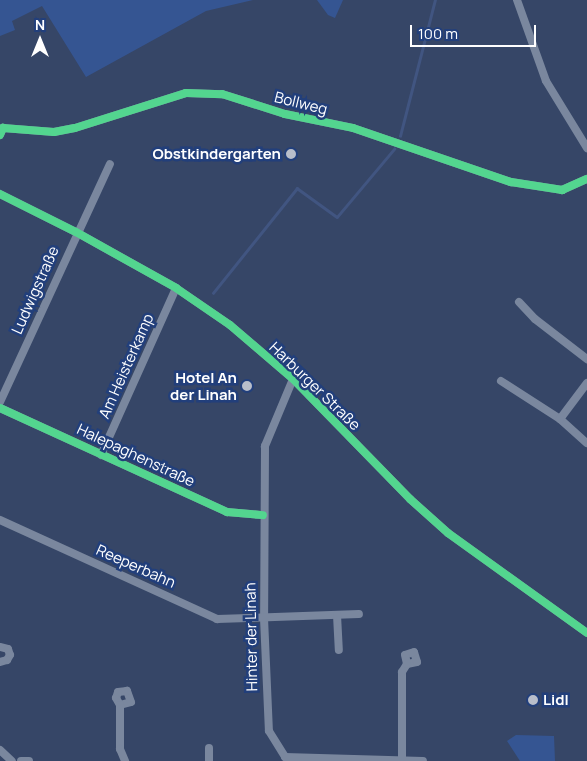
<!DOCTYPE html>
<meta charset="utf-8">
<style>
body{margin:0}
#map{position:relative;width:587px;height:761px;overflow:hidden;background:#364667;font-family:Manrope,sans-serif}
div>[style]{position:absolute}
.green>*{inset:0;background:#355592}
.stream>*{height:2.5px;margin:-1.25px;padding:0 1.25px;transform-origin:1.25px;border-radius:1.25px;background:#415581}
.minor>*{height:8px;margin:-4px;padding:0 4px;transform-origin:4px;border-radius:4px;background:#7a879e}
.cycleway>*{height:8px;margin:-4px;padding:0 4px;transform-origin:4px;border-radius:4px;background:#53d58f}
.dots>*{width:14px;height:14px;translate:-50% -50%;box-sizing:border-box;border:2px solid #223f7b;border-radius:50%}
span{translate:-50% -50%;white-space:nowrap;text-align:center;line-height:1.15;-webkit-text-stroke:5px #223f7b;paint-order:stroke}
.street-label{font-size:15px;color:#fff}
.poi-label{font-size:15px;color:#fff;font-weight:700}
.right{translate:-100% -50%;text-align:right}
.left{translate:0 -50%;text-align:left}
.north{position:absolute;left:15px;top:15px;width:50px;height:50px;-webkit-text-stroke:4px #223f7b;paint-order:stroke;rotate:0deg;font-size:14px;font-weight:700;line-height:20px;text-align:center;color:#fff}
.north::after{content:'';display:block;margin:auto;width:18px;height:22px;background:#fff;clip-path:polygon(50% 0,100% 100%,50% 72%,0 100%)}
.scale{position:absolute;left:410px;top:25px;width:126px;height:22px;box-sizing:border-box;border:2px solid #fff;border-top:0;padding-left:6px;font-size:15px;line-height:18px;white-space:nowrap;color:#fff;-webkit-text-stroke:4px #223f7b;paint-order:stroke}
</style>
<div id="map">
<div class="green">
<i style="clip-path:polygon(0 0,253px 0,206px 11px,86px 77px,42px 6px,12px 21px,15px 30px,0 36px)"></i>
<i style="clip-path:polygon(317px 0,343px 0,335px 18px,328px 15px)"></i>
<i style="clip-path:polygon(516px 735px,554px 736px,555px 761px,520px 761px,507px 741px)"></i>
</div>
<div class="stream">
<i style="left:400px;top:136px;width:140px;rotate:-75.6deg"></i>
<i style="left:213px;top:293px;width:134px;rotate:-51.3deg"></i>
<i style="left:297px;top:188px;width:49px;rotate:35.9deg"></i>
<i style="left:337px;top:217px;width:89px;rotate:-50deg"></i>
</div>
<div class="minor">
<i style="left:517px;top:0;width:86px;rotate:70.3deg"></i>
<i style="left:546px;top:81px;width:79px;rotate:58.5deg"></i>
<i style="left:0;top:135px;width:8px;rotate:-67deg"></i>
<i style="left:3px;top:128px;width:51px;rotate:4.5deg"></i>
<i style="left:54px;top:132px;width:21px;rotate:-11deg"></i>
<i style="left:75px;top:128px;width:116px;rotate:-17.5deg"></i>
<i style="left:186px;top:93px;width:36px;rotate:2deg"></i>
<i style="left:222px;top:94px;width:66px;rotate:17.6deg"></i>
<i style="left:285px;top:114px;width:69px;rotate:11.6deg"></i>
<i style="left:353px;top:128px;width:167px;rotate:18.9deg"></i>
<i style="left:511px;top:182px;width:52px;rotate:8.9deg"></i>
<i style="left:562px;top:190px;width:27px;rotate:-24deg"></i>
<i style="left:0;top:194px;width:85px;rotate:26.6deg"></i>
<i style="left:76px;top:232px;width:115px;rotate:29.2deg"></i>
<i style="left:176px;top:288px;width:65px;rotate:34.4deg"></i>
<i style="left:230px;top:325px;width:83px;rotate:40.6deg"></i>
<i style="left:293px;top:379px;width:168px;rotate:45.7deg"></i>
<i style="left:410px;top:499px;width:51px;rotate:41.8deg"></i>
<i style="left:448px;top:533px;width:171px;rotate:35.7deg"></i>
<i style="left:519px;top:302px;width:23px;rotate:47deg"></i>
<i style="left:535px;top:319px;width:66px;rotate:37.6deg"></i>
<i style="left:293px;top:379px;width:73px;rotate:112.7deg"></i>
<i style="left:265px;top:446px;width:172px;rotate:90.3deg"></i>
<i style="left:264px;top:618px;width:113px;rotate:87.5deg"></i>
<i style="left:269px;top:731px;width:31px;rotate:58deg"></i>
<i style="left:285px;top:757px;width:138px;rotate:1.7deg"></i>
<i style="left:501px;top:381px;width:70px;rotate:32.8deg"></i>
<i style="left:560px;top:419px;width:36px;rotate:42deg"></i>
<i style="left:0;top:402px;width:262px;rotate:-65.2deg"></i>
<i style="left:0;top:408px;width:250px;rotate:24.6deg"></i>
<i style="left:227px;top:512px;width:36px;rotate:5deg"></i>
<i style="left:560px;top:419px;width:45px;rotate:-53.1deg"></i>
<i style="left:101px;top:455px;width:183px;rotate:-65.8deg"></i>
<i style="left:0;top:520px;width:239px;rotate:24.5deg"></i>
<i style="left:217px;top:619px;width:142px;rotate:-2deg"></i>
<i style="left:337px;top:615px;width:35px;rotate:87deg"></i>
<i style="left:0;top:647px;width:8px;rotate:14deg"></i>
<i style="left:8px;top:649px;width:6px;rotate:72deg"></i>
<i style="left:10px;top:655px;width:6px;rotate:121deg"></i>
<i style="left:7px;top:660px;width:7px;rotate:164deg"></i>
<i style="left:120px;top:705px;width:11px;rotate:-15deg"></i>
<i style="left:131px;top:702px;width:12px;rotate:-110deg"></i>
<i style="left:127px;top:691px;width:9px;rotate:174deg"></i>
<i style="left:118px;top:692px;width:6px;rotate:108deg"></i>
<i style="left:116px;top:698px;width:8px;rotate:60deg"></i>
<i style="left:120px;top:705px;width:44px;rotate:90deg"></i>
<i style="left:120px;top:749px;width:13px;rotate:67deg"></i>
<i style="left:0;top:750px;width:16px;rotate:43deg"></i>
<i style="left:21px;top:761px;width:8px"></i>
<i style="left:209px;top:761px;width:13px;rotate:-90deg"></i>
<i style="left:402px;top:761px;width:89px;rotate:-90deg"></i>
<i style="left:402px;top:672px;width:9px;rotate:-58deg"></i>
<i style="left:407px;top:664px;width:10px;rotate:-11deg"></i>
<i style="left:417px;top:662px;width:10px;rotate:-107deg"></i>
<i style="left:414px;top:652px;width:9px;rotate:162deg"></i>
<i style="left:405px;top:655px;width:9px;rotate:77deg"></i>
</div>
<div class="cycleway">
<i style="left:0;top:135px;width:8px;rotate:-67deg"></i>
<i style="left:3px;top:128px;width:51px;rotate:4.5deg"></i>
<i style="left:54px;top:132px;width:21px;rotate:-11deg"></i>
<i style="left:75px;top:128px;width:116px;rotate:-17.5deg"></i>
<i style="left:186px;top:93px;width:36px;rotate:2deg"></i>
<i style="left:222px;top:94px;width:66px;rotate:17.6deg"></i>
<i style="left:285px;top:114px;width:69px;rotate:11.6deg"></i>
<i style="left:353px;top:128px;width:167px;rotate:18.9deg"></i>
<i style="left:511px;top:182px;width:52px;rotate:8.9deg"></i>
<i style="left:562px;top:190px;width:27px;rotate:-24deg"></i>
<i style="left:0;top:194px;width:85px;rotate:26.6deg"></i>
<i style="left:76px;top:232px;width:115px;rotate:29.2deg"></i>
<i style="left:176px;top:288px;width:65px;rotate:34.4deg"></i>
<i style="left:230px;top:325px;width:83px;rotate:40.6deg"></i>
<i style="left:293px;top:379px;width:168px;rotate:45.7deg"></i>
<i style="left:410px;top:499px;width:51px;rotate:41.8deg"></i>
<i style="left:448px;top:533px;width:171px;rotate:35.7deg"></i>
<i style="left:0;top:408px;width:250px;rotate:24.6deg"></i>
<i style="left:227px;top:512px;width:36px;rotate:5deg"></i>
</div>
<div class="dots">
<i style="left:291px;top:154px;background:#b9beca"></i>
<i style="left:247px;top:386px;background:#b9beca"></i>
<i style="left:533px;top:700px;background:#b9beca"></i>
</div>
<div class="street-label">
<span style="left:301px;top:103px;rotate:14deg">Bollweg</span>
<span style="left:35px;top:290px;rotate:-66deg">Ludwigstraße</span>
<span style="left:126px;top:366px;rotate:-66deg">Am Heisterkamp</span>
<span style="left:315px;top:386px;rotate:44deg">Harburger Straße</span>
<span style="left:136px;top:455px;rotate:25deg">Halepaghenstraße</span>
<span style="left:136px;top:566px;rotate:24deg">Reeperbahn</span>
<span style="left:251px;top:637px;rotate:-91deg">Hinter der Linah</span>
</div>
<div class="poi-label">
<span class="right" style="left:281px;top:154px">Obstkindergarten</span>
<span class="right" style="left:237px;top:386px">Hotel An<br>der Linah</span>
<span class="left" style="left:543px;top:700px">Lidl</span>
</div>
<div class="north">N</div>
<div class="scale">100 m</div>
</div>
